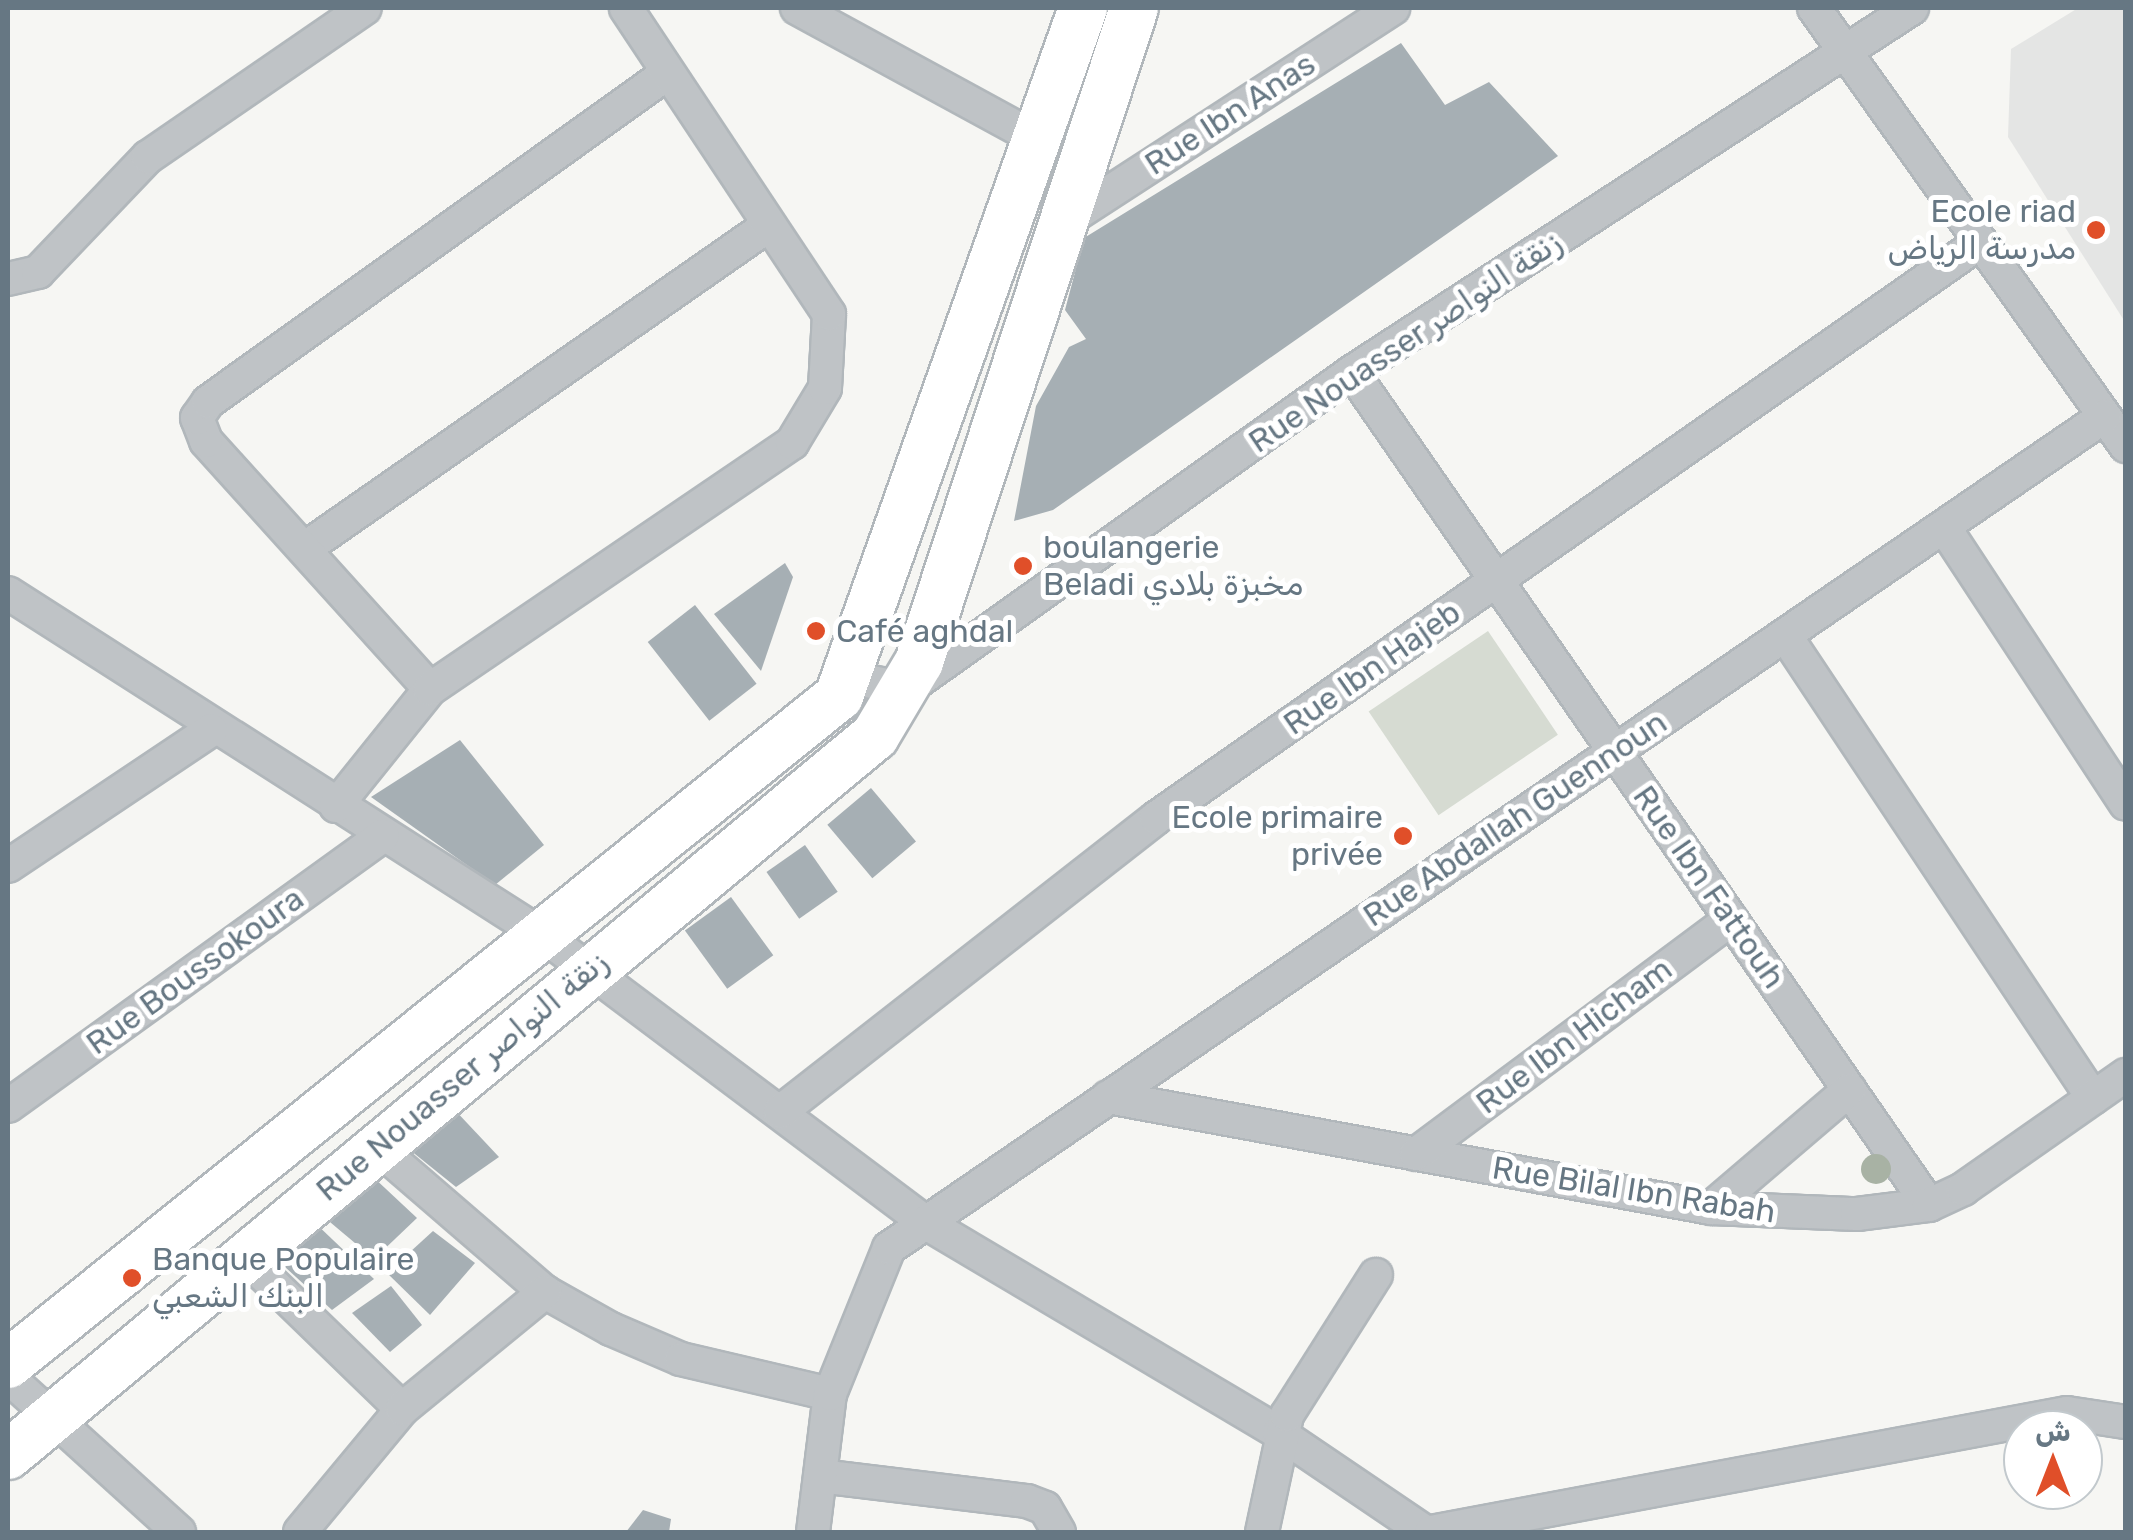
<!DOCTYPE html>
<meta charset="utf-8">
<style>
body{margin:0}
#map{position:relative;width:2133px;height:1540px;overflow:hidden;background:#f6f6f3;font-family:Rubik,Cairo,sans-serif}
div>[style]{position:absolute}
.built>*{inset:0;background:#e4e5e4}
.green>*{inset:0;background:#d6dbd2;transform-origin:0 0}
.building>*{inset:0;background:#a6afb4;transform-origin:0 0}
.roads{filter:drop-shadow(2px 0 #b1b7bb) drop-shadow(-2px 0 #b1b7bb) drop-shadow(0 2px #b1b7bb) drop-shadow(0 -2px #b1b7bb)}
.minor>*{height:32px;margin:-16px;padding:0 16px;transform-origin:16px;border-radius:16px;background:#bfc3c6}
.secondary>*{height:48px;margin:-24px;padding:0 24px;transform-origin:24px;border-radius:24px;background:#fff}
.trees>*{width:30px;height:30px;margin:-15px;border-radius:50%;background:#a8b2a4}
.dots>*{width:28px;height:28px;translate:-50% -50%;box-sizing:border-box;border:5px solid #fff;border-radius:50%}
span{translate:-50% -50%;white-space:nowrap;text-align:center;line-height:1.15;-webkit-text-stroke:10px #fff;paint-order:stroke}
.street-label{font-size:32px;color:#667783}
.poi-label{font-size:32px;color:#667783}
.right{translate:-100% -50%;text-align:right}
.left{translate:0 -50%;text-align:left}
.frame{position:absolute;inset:0;border:10px solid #667783;pointer-events:none}
.north{position:absolute;left:2003px;top:1410px;width:100px;height:100px;box-sizing:border-box;background:#fff;border:2px solid #c2c9cd;border-radius:50%;rotate:0deg;font-size:28px;font-weight:700;line-height:40px;text-align:center;color:#667783}
.north::after{content:'';display:block;margin:auto;width:35px;height:45px;background:#e04f29;clip-path:polygon(50% 0,100% 100%,50% 72%,0 100%)}
</style>
<div id="map">
<div class="built">
<i style="clip-path:polygon(2078px 8px,2125px 8px,2125px 322px,2008px 137px,2011px 49px)"></i>
</div>
<div class="green">
<i style="left:1488px;top:631px;width:125px;height:144px;rotate:56deg"></i>
</div>
<div class="building">
<i style="clip-path:polygon(1401px 43px,1445px 105px,1489px 82px,1558px 156px,1053px 510px,1014px 521px,1036px 406px,1069px 347px,1086px 339px,1065px 310px,1084px 238px)"></i>
<i style="clip-path:polygon(785px 563px,793px 577px,761px 671px,714px 614px)"></i>
<i style="left:695px;top:605px;width:100px;height:60px;rotate:52deg"></i>
<i style="clip-path:polygon(460px 740px,544px 845px,495px 885px,371px 797px)"></i>
<i style="left:871px;top:788px;width:70px;height:57px;rotate:50deg"></i>
<i style="left:805px;top:845px;width:57px;height:47px;rotate:55deg"></i>
<i style="left:731px;top:897px;width:72px;height:57px;rotate:54deg"></i>
<i style="clip-path:polygon(453px 1108px,499px 1157px,456px 1187px,405px 1146px)"></i>
<i style="clip-path:polygon(371px 1175px,417px 1218px,374px 1259px,318px 1212px)"></i>
<i style="clip-path:polygon(312px 1220px,374px 1279px,332px 1310px,273px 1256px)"></i>
<i style="clip-path:polygon(433px 1231px,475px 1263px,430px 1315px,387px 1273px)"></i>
<i style="clip-path:polygon(391px 1286px,422px 1325px,390px 1352px,352px 1313px)"></i>
<i style="clip-path:polygon(643px 1510px,671px 1519px,669px 1532px,626px 1532px)"></i>
</div>
<div class="roads">
<div class="minor">
<i style="left:797px;top:8px;width:276px;rotate:28.6deg"></i>
<i style="left:1814px;top:8px;width:538px;rotate:54.54deg"></i>
<i style="left:1067px;top:220px;width:389px;rotate:-33deg"></i>
<i style="left:8px;top:279px;width:31px;rotate:-13deg"></i>
<i style="left:38px;top:272px;width:159px;rotate:-46.3deg"></i>
<i style="left:148px;top:157px;width:263px;rotate:-34.5deg"></i>
<i style="left:1352px;top:372px;width:1013px;rotate:55.29deg"></i>
<i style="left:1944px;top:527px;width:331px;rotate:56.7deg"></i>
<i style="left:307px;top:547px;width:563px;rotate:-34.88deg"></i>
<i style="left:8px;top:593px;width:636px;rotate:32.62deg"></i>
<i style="left:544px;top:936px;width:478px;rotate:36.9deg"></i>
<i style="left:926px;top:1223px;width:411px;rotate:30.7deg"></i>
<i style="left:1279px;top:1433px;width:176px;rotate:34.1deg"></i>
<i style="left:1785px;top:635px;width:556px;rotate:56.37deg"></i>
<i style="left:847px;top:677px;width:61px;rotate:11.3deg"></i>
<i style="left:907px;top:689px;width:546px;rotate:-35.46deg"></i>
<i style="left:1352px;top:372px;width:668px;rotate:-33.02deg"></i>
<i style="left:430px;top:689px;width:334px;rotate:-132.1deg"></i>
<i style="left:206px;top:441px;width:25px;rotate:-111deg"></i>
<i style="left:197px;top:418px;width:19px;rotate:-55deg"></i>
<i style="left:208px;top:402px;width:562px;rotate:-35.59deg"></i>
<i style="left:336px;top:806px;width:150px;rotate:-51.2deg"></i>
<i style="left:430px;top:689px;width:438px;rotate:-34.2deg"></i>
<i style="left:792px;top:443px;width:64px;rotate:-59deg"></i>
<i style="left:825px;top:388px;width:74px;rotate:-86.9deg"></i>
<i style="left:829px;top:314px;width:367px;rotate:-123.6deg"></i>
<i style="left:8px;top:866px;width:244px;rotate:-33.8deg"></i>
<i style="left:1108px;top:1097px;width:613px;rotate:10.43deg"></i>
<i style="left:1711px;top:1208px;width:146px;rotate:2.4deg"></i>
<i style="left:1857px;top:1214px;width:73px;rotate:-7.1deg"></i>
<i style="left:1929px;top:1205px;width:38px;rotate:-25deg"></i>
<i style="left:1963px;top:1189px;width:199px;rotate:-35deg"></i>
<i style="left:8px;top:1106px;width:462px;rotate:-35.8deg"></i>
<i style="left:780px;top:1112px;width:477px;rotate:-38deg"></i>
<i style="left:1156px;top:818px;width:1004px;rotate:-34.94deg"></i>
<i style="left:378px;top:1148px;width:221px;rotate:40.8deg"></i>
<i style="left:545px;top:1292px;width:76px;rotate:29.3deg"></i>
<i style="left:611px;top:1329px;width:76px;rotate:23.2deg"></i>
<i style="left:681px;top:1359px;width:153px;rotate:13.2deg"></i>
<i style="left:1416px;top:1154px;width:393px;rotate:-36.7deg"></i>
<i style="left:1711px;top:1208px;width:182px;rotate:-40.5deg"></i>
<i style="left:246px;top:1258px;width:217px;rotate:44.1deg"></i>
<i style="left:8px;top:1377px;width:231px;rotate:42.2deg"></i>
<i style="left:820px;top:1476px;width:209px;rotate:6.9deg"></i>
<i style="left:1027px;top:1501px;width:19px;rotate:21deg"></i>
<i style="left:1045px;top:1508px;width:28px;rotate:60deg"></i>
<i style="left:300px;top:1532px;width:160px;rotate:-50.3deg"></i>
<i style="left:402px;top:1409px;width:185px;rotate:-39.3deg"></i>
<i style="left:813px;top:1532px;width:139px;rotate:-83deg"></i>
<i style="left:830px;top:1394px;width:157px;rotate:-68deg"></i>
<i style="left:889px;top:1248px;width:1473px;rotate:-34.38deg"></i>
<i style="left:1262px;top:1532px;width:120px;rotate:-77.9deg"></i>
<i style="left:1287px;top:1415px;width:166px;rotate:-57.6deg"></i>
<i style="left:1431px;top:1532px;width:647px;rotate:-10.6deg"></i>
<i style="left:2067px;top:1413px;width:60px;rotate:8.7deg"></i>
</div>
<div class="secondary">
<i style="left:8px;top:1364px;width:1066px;rotate:-38.79deg"></i>
<i style="left:839px;top:696px;width:730px;rotate:-70.47deg"></i>
<i style="left:8px;top:1455px;width:1126px;rotate:-39.67deg"></i>
<i style="left:875px;top:736px;width:86px;rotate:-59.3deg"></i>
<i style="left:919px;top:662px;width:688px;rotate:-71.8deg"></i>
</div>
</div>
<div class="trees">
<i style="left:1876px;top:1169px"></i>
</div>
<div class="dots">
<i style="left:2096px;top:230px;background:#e04f29"></i>
<i style="left:1023px;top:566px;background:#e04f29"></i>
<i style="left:816px;top:631px;background:#e04f29"></i>
<i style="left:1403px;top:836px;background:#e04f29"></i>
<i style="left:132px;top:1278px;background:#e04f29"></i>
</div>
<div class="street-label">
<span style="left:1230px;top:114px;rotate:-33deg">Rue Ibn Anas</span>
<span style="left:1405px;top:342px;rotate:-34deg">Rue Nouasser زنقة النواصر</span>
<span style="left:1372px;top:668px;rotate:-35deg">Rue Ibn Hajeb</span>
<span style="left:1515px;top:819px;rotate:-34deg">Rue Abdallah Guennoun</span>
<span style="left:1709px;top:887px;rotate:55deg">Rue Ibn Fattouh</span>
<span style="left:195px;top:971px;rotate:-36deg">Rue Boussokoura</span>
<span style="left:1574px;top:1036px;rotate:-37deg">Rue Ibn Hicham</span>
<span style="left:462px;top:1076px;rotate:-40deg">Rue Nouasser زنقة النواصر</span>
<span style="left:1634px;top:1190px;rotate:9deg">Rue Bilal Ibn Rabah</span>
</div>
<div class="poi-label">
<span class="right" style="left:2076px;top:230px">Ecole riad<br>مدرسة الرياض</span>
<span class="left" style="left:1043px;top:566px">boulangerie<br>Beladi مخبزة بلادي</span>
<span class="left" style="left:836px;top:631px">Café aghdal</span>
<span class="right" style="left:1383px;top:836px">Ecole primaire<br>privée</span>
<span class="left" style="left:152px;top:1278px">Banque Populaire<br>البنك الشعبي</span>
</div>
<div class="frame"></div>
<div class="north">ش</div>
</div>
